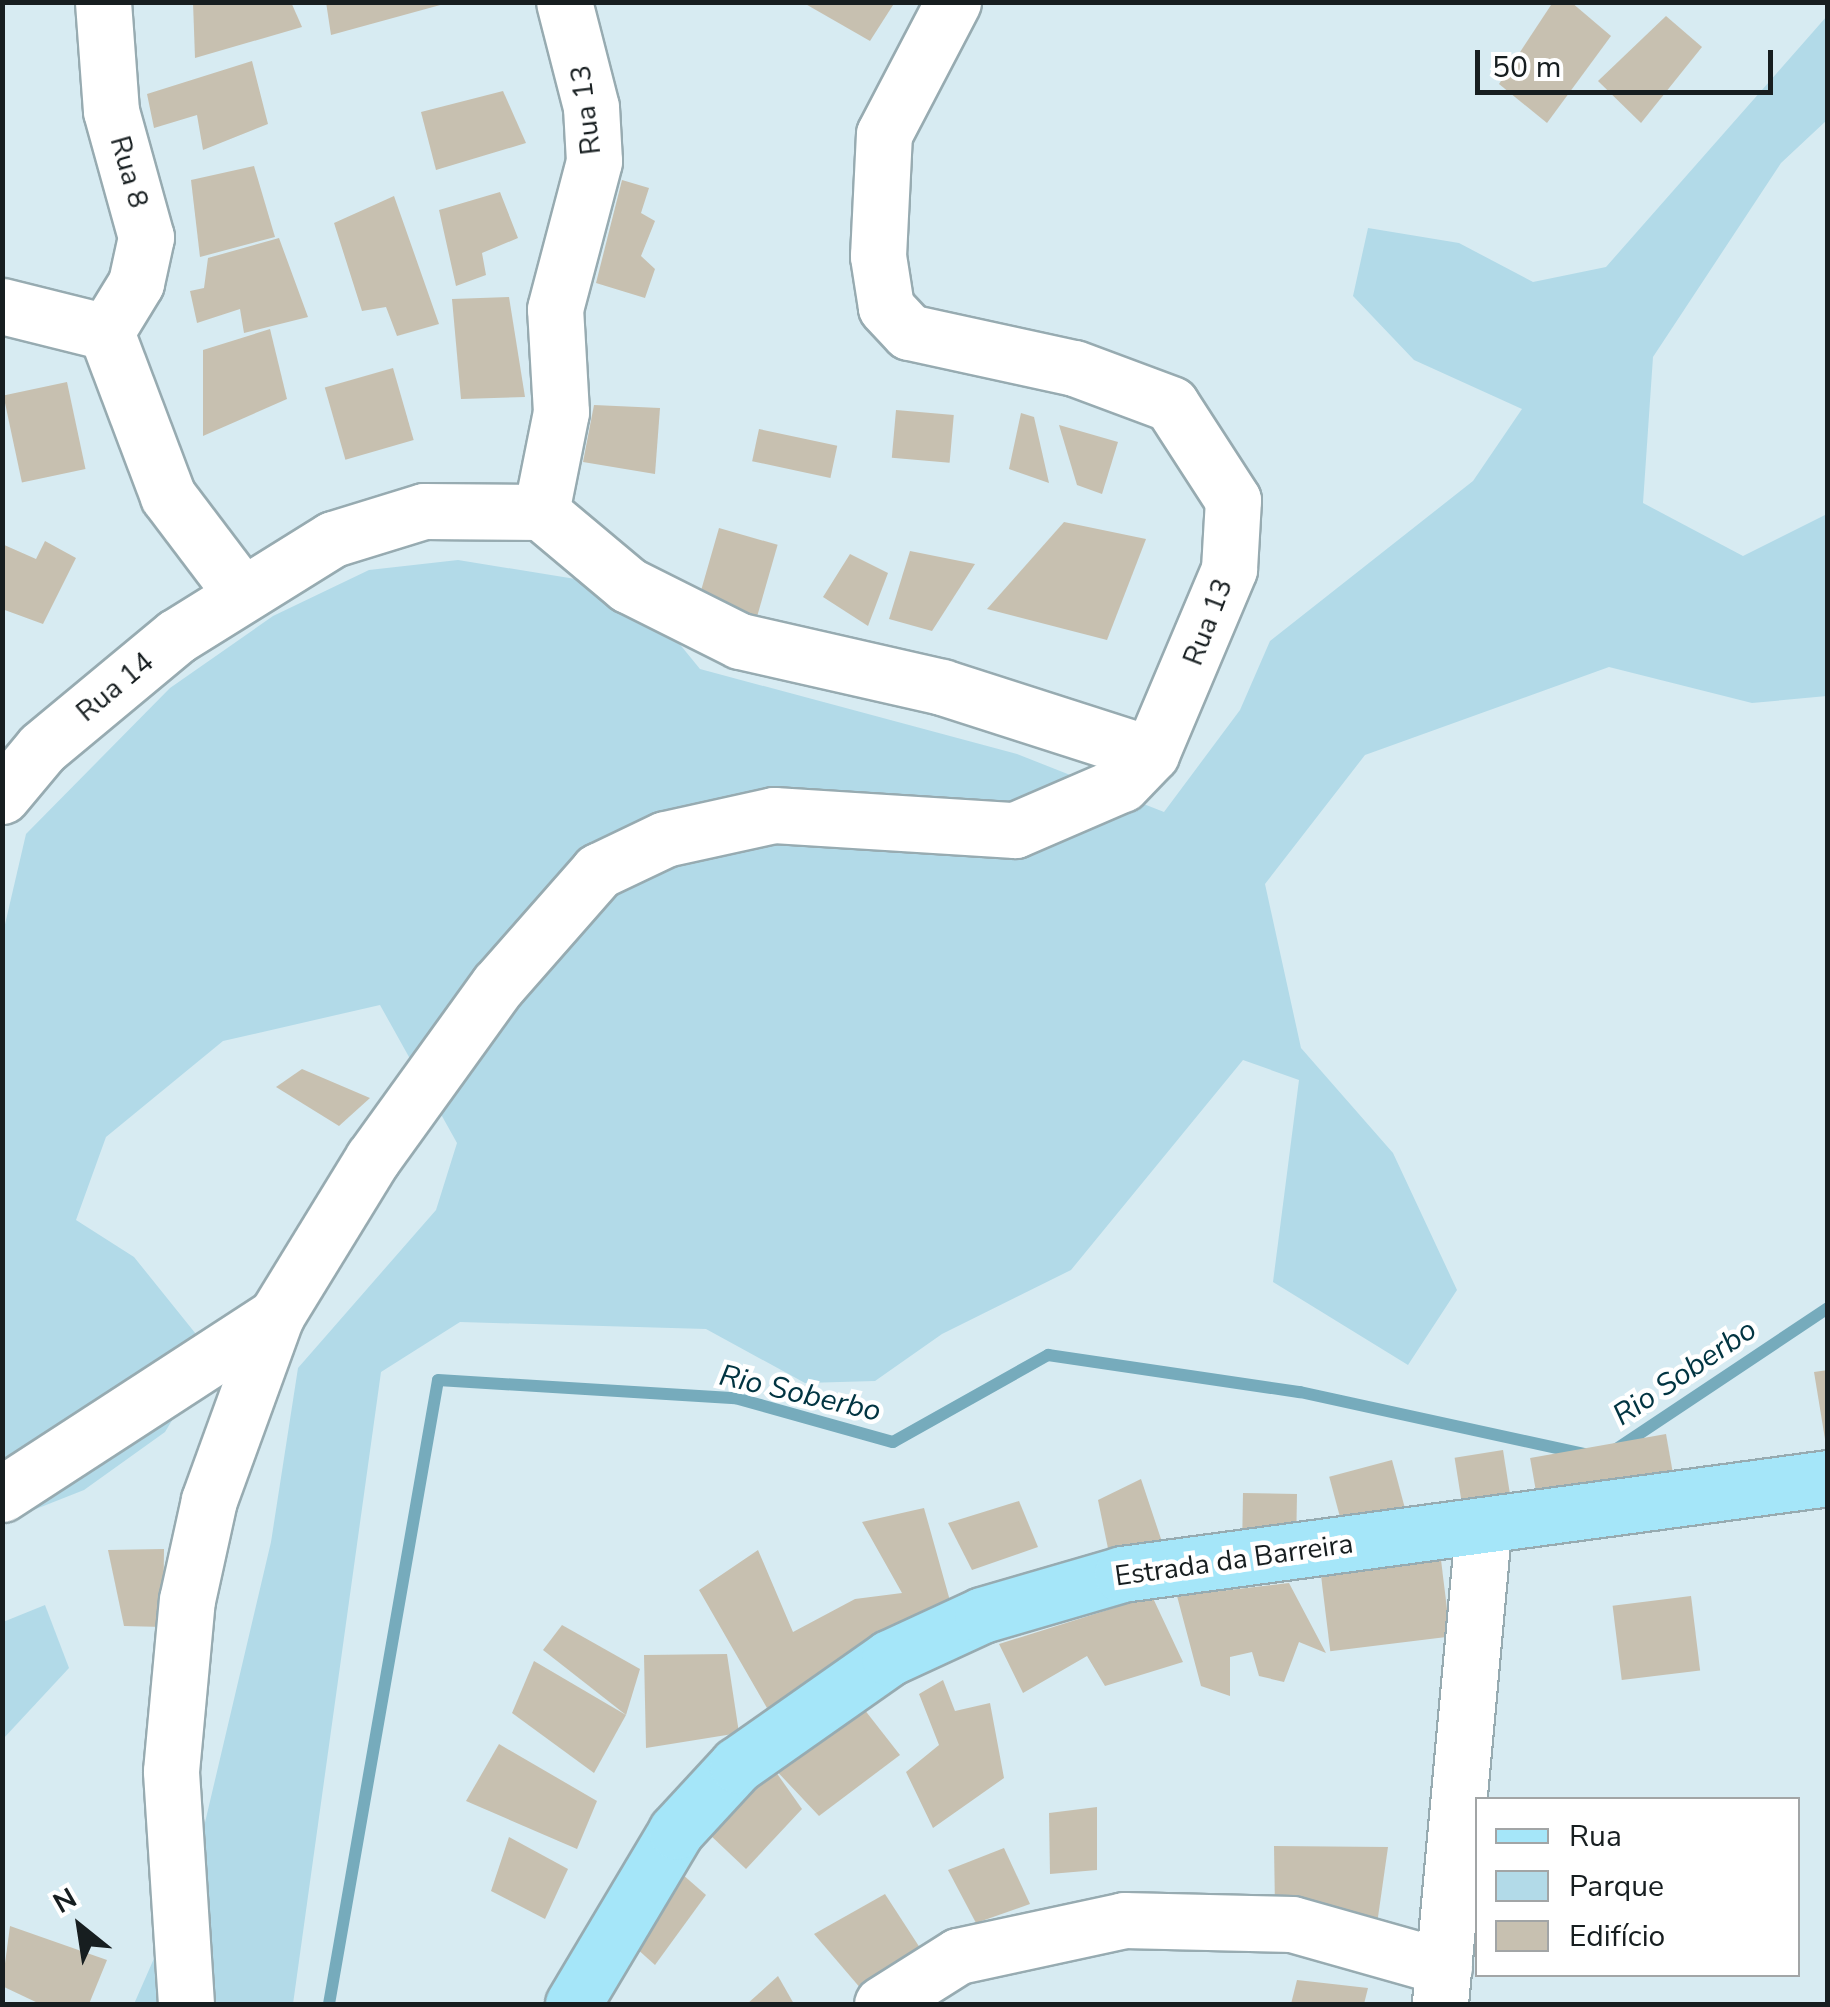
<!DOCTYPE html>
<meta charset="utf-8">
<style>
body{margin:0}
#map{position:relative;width:1830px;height:2007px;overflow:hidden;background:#d7ebf2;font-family:"Nunito Sans",sans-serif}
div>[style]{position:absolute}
.green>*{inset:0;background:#b2dae8}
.stream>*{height:12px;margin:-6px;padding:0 6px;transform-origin:6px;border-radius:6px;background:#76abbc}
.building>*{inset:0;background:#c7c0b0;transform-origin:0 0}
.roads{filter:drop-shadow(2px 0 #97abb1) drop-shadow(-2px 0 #97abb1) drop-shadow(0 2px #97abb1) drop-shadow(0 -2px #97abb1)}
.minor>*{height:55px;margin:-27.5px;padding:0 27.5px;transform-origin:27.5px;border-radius:27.5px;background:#fff}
.major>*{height:55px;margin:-27.5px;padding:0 27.5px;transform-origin:27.5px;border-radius:27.5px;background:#a5e6f9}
span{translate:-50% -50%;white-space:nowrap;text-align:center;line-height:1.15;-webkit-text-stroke:9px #fff;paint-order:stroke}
.street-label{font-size:28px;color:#171e20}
.water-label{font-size:30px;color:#013441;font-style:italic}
.frame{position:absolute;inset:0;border:5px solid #171e20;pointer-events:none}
.legend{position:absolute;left:1475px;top:1797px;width:325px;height:180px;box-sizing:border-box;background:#fff;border:2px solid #a2a5a6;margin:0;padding:12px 18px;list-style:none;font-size:30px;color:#171e20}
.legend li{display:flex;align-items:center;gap:20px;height:50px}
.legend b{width:50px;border:2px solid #a2a5a6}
.north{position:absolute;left:30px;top:1877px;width:100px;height:100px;-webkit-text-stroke:8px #fff;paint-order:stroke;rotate:330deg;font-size:28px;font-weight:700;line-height:40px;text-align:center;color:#171e20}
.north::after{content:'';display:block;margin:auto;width:35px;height:45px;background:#171e20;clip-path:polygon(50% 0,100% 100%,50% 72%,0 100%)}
.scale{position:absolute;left:1475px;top:50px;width:298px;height:45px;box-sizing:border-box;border:5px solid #171e20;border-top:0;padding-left:12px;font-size:30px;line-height:35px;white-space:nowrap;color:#171e20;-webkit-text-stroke:8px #fff;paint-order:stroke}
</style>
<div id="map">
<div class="green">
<i style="clip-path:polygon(1827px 16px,1827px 120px,1781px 163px,1653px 357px,1643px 503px,1743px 556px,1827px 514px,1827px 696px,1752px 703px,1609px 667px,1365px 755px,1265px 884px,1301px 1048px,1393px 1153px,1457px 1290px,1408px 1365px,1273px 1282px,1299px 1080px,1243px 1060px,1071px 1270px,942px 1334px,875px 1381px,805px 1383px,706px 1329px,460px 1322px,381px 1372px,293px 2004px,134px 2004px,195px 1865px,271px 1542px,298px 1368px,436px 1210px,457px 1143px,380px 1005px,223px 1041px,106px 1137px,76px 1220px,134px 1257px,212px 1354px,165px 1432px,84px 1490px,3px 1522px,3px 933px,26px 834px,170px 688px,273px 616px,369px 570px,458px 560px,600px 583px,664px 625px,700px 669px,1017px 754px,1164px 812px,1240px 710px,1270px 641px,1473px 481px,1522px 409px,1414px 360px,1353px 296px,1368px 228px,1459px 243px,1533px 282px,1606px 267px)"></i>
<i style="clip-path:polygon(45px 1605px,69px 1668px,3px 1739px,3px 1622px)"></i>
</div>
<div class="stream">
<i style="left:1615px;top:1450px;width:256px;rotate:-33.7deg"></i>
<i style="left:329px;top:2004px;width:633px;rotate:-80.09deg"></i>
<i style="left:438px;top:1380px;width:298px;rotate:3.5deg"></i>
<i style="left:735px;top:1398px;width:164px;rotate:15.6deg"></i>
<i style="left:893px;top:1442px;width:178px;rotate:-29.3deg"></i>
<i style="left:1048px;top:1355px;width:255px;rotate:8.4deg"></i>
<i style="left:1300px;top:1392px;width:295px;rotate:12.3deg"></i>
</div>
<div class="building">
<i style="clip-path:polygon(193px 2px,291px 2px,302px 27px,195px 58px)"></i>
<i style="clip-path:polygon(326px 2px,444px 2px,444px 4px,331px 35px)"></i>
<i style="clip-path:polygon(802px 2px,895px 2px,870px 41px)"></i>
<i style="clip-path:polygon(1553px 2px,1571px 2px,1611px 36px,1547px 123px,1499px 84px)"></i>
<i style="clip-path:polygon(1666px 16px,1702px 47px,1641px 123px,1598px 81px)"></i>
<i style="clip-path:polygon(252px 61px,268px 124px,203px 150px,197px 115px,154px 128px,147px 94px)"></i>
<i style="clip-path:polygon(503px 91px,526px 143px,436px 170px,421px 112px)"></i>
<i style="clip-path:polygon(254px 166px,275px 237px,200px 257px,191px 180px)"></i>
<i style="clip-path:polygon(622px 180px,649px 188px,641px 213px,655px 221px,641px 256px,655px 269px,645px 298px,596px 283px)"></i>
<i style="clip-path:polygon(500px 192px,518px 238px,482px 253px,486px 275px,456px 286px,439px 210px)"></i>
<i style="clip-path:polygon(394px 196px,439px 324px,397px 336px,386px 307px,362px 311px,334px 223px)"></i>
<i style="clip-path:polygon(279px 238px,308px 317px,244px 333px,240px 309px,197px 323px,190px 291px,204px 288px,208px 258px)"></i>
<i style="clip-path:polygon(509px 297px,525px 397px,461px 399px,452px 299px)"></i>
<i style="clip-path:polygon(270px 329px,287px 399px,203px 436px,203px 350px)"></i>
<i style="left:393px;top:368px;width:75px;height:71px;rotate:74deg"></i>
<i style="left:67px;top:382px;width:89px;height:65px;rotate:78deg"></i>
<i style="clip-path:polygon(594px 405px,660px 408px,655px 474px,583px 462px)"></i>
<i style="left:896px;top:410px;width:58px;height:48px;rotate:5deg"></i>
<i style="clip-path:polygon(1021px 413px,1034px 417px,1049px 483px,1009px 469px)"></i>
<i style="clip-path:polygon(1059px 425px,1118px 442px,1102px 494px,1077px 485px)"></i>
<i style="left:759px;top:429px;width:80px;height:33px;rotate:12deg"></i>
<i style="clip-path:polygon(1064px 522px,1146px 539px,1107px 640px,987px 609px)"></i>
<i style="left:719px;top:528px;width:61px;height:75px;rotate:16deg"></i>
<i style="clip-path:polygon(45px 541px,76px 558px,43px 624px,2px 609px,2px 544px,36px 559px)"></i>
<i style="clip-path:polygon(910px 551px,975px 564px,932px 631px,889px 619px)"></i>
<i style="clip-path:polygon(850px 554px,888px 573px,868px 626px,823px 597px)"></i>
<i style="clip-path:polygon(302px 1069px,370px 1098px,339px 1126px,276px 1087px)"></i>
<i style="clip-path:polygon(1828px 1370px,1828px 1439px,1825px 1439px,1814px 1372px)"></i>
<i style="left:1666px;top:1434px;width:58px;height:138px;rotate:80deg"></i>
<i style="left:1503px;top:1450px;width:65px;height:49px;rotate:81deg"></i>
<i style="left:1392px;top:1460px;width:65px;height:65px;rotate:75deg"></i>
<i style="clip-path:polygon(1141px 1479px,1166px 1554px,1111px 1563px,1098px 1500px)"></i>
<i style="left:1243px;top:1493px;width:54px;height:46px;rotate:1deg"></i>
<i style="clip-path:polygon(1019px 1501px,1038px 1547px,972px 1570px,948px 1523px)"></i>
<i style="clip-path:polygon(924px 1508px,954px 1615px,767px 1708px,699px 1590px,758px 1550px,793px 1632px,855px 1599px,902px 1593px,862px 1522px)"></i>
<i style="clip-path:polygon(164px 1549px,163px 1627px,124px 1626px,108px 1550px)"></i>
<i style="left:1441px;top:1560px;width:77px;height:121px;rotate:83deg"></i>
<i style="clip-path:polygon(1289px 1583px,1326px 1653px,1299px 1642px,1284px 1682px,1259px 1676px,1252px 1652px,1230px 1657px,1230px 1696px,1201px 1686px,1177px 1596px)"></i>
<i style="clip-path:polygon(1152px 1596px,1183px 1662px,1105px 1686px,1087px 1656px,1023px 1693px,999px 1644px)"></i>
<i style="left:1691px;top:1596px;width:75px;height:79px;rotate:83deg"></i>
<i style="clip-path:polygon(562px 1625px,640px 1669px,626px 1715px,543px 1650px)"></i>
<i style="clip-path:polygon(727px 1654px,739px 1733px,646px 1748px,644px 1655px)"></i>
<i style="clip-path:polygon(534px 1661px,626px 1715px,594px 1773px,512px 1713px)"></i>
<i style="clip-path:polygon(943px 1680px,955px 1711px,990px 1703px,1004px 1778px,933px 1828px,906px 1772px,939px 1745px,919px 1694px)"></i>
<i style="clip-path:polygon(864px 1709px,900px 1755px,819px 1816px,771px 1765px)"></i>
<i style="clip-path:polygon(499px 1744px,597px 1801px,577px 1849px,466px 1801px)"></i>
<i style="clip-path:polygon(771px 1765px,802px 1809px,746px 1869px,690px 1816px)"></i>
<i style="clip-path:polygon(1097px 1807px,1097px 1870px,1050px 1874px,1049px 1813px)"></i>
<i style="clip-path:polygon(509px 1837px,568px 1869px,545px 1919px,491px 1891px)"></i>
<i style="clip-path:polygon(1274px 1846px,1388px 1847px,1376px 1931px,1275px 1908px)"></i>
<i style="clip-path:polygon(1004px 1848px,1030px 1904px,976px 1923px,948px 1870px)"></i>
<i style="clip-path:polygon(682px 1874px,706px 1895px,655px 1965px,626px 1939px)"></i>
<i style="clip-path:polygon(885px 1894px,922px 1951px,868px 1997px,814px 1934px)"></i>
<i style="clip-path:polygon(10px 1926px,107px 1960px,89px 2004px,40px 2004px,2px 1986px)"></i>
<i style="clip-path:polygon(778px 1976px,794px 2004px,747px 2004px)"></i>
<i style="clip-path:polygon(1297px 1980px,1368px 1988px,1364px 2004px,1291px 2004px)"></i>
</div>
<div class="roads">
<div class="minor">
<i style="left:103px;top:2px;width:109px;rotate:85.8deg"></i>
<i style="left:111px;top:111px;width:131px;rotate:74.5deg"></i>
<i style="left:146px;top:237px;width:47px;rotate:102.3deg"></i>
<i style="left:136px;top:283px;width:57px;rotate:121.5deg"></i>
<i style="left:2px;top:306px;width:107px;rotate:14deg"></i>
<i style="left:106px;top:332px;width:175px;rotate:69.3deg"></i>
<i style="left:168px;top:496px;width:118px;rotate:52.9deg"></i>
<i style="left:541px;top:512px;width:114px;rotate:40deg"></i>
<i style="left:628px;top:585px;width:125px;rotate:26.6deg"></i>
<i style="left:740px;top:641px;width:207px;rotate:12.8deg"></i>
<i style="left:942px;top:687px;width:219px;rotate:17.8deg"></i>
<i style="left:1151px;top:754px;width:201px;rotate:-67.1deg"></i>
<i style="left:1229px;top:569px;width:69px;rotate:-86.7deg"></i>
<i style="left:1233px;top:500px;width:114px;rotate:-122.9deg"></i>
<i style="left:1171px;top:404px;width:103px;rotate:-159.6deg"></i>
<i style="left:1074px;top:368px;width:169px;rotate:-167.7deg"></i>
<i style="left:909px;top:332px;width:34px;rotate:-133deg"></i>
<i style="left:886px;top:307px;width:52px;rotate:-98.9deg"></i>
<i style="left:878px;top:256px;width:122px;rotate:-87.2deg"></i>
<i style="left:884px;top:134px;width:149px;rotate:-62.4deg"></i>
<i style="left:2px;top:796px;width:62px;rotate:-50.2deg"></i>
<i style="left:42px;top:748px;width:175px;rotate:-39.7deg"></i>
<i style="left:177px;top:636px;width:184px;rotate:-31.9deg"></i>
<i style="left:333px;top:539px;width:95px;rotate:-17.1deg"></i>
<i style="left:424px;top:511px;width:117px;rotate:0.5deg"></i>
<i style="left:541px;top:512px;width:102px;rotate:-78.7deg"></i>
<i style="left:561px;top:412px;width:103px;rotate:-93.3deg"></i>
<i style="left:555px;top:309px;width:153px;rotate:-75.2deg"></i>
<i style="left:594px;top:161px;width:54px;rotate:-93.2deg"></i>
<i style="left:591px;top:107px;width:108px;rotate:-104.4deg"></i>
<i style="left:2px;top:1494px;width:327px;rotate:-33deg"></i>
<i style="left:1440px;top:2003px;width:477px;rotate:-84.8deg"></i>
<i style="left:186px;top:2004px;width:233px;rotate:-93.7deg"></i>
<i style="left:171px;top:1771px;width:172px;rotate:-84.7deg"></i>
<i style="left:187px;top:1600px;width:102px;rotate:-77.6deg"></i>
<i style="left:209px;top:1500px;width:196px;rotate:-70deg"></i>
<i style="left:276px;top:1316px;width:185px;rotate:-58.5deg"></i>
<i style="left:373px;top:1158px;width:213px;rotate:-54.2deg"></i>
<i style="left:498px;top:985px;width:152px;rotate:-48.7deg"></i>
<i style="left:598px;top:871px;width:74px;rotate:-25.5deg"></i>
<i style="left:665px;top:839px;width:112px;rotate:-12.4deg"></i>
<i style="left:774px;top:815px;width:241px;rotate:3.6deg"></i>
<i style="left:1015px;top:830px;width:116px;rotate:-23.3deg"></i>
<i style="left:1122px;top:784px;width:42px;rotate:-46deg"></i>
<i style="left:882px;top:2004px;width:90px;rotate:-32.3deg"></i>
<i style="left:958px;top:1956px;width:170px;rotate:-12.2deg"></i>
<i style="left:1124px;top:1920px;width:168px;rotate:1.4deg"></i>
<i style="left:1292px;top:1924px;width:158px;rotate:15.8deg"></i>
</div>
<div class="major">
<i style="left:573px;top:2004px;width:201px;rotate:-59.2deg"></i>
<i style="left:676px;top:1831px;width:90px;rotate:-47.3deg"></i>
<i style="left:737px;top:1765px;width:186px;rotate:-35.1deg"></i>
<i style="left:889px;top:1658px;width:102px;rotate:-24.8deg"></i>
<i style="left:982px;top:1615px;width:146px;rotate:-16.3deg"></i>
<i style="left:1122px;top:1574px;width:712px;rotate:-7.74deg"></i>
</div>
</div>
<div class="street-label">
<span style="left:586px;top:110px;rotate:-97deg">Rua 13</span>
<span style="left:129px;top:172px;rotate:74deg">Rua 8</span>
<span style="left:1208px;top:622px;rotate:-69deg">Rua 13</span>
<span style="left:115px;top:687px;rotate:-40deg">Rua 14</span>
<span style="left:1234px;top:1560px;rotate:-8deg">Estrada da Barreira</span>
</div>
<div class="water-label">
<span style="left:1685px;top:1373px;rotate:-34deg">Rio Soberbo</span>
<span style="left:800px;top:1394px;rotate:13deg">Rio Soberbo</span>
</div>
<div class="frame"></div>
<ul class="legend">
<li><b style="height:12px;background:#a5e6f9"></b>Rua</li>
<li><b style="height:28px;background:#b2dae8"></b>Parque</li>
<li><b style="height:28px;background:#c7c0b0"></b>Edifício</li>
</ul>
<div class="north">N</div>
<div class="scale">50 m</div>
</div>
